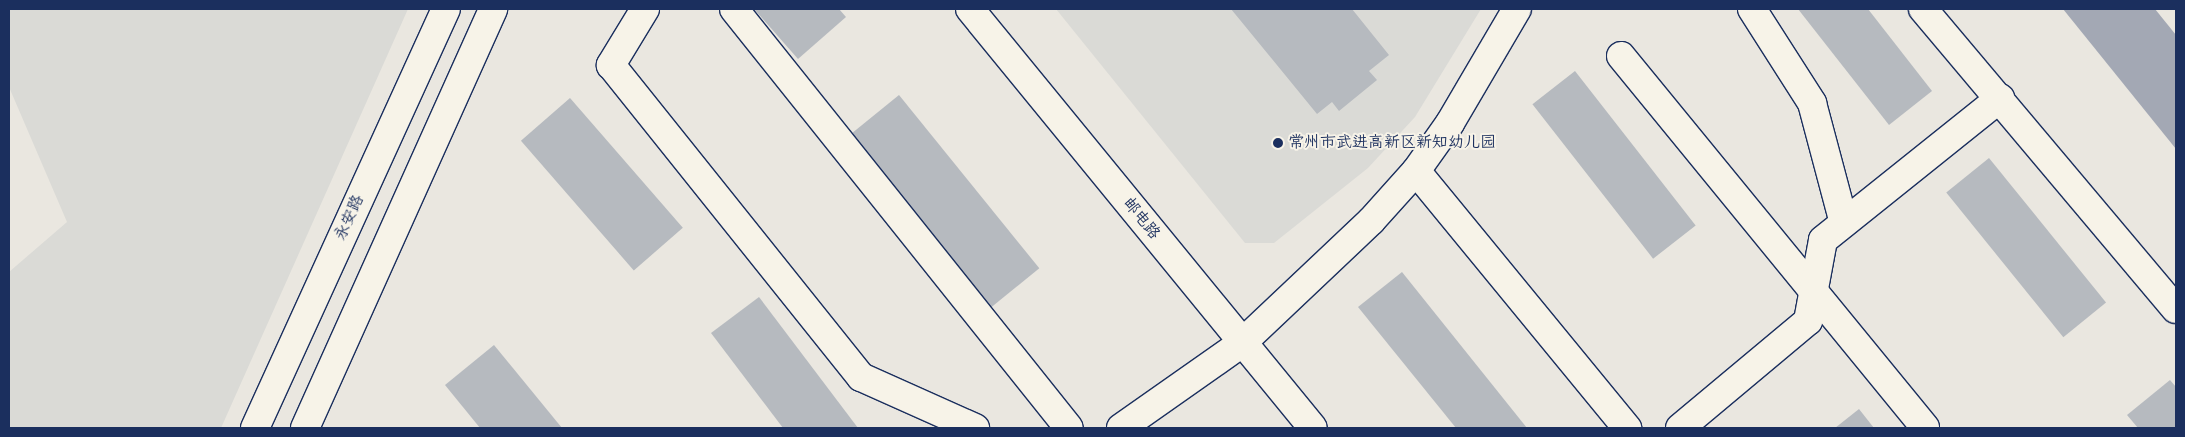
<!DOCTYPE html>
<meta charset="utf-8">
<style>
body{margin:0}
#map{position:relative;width:2185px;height:437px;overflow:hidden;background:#eae7e0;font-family:"Indie Flower","LXGW WenKai TC",sans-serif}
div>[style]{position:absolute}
.built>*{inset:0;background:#dadad6}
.water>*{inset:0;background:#a3a8b4}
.building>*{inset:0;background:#b6babf;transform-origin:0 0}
.roads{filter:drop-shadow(1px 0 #1b2f5e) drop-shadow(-1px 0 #1b2f5e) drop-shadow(0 1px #1b2f5e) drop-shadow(0 -1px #1b2f5e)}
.minor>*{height:28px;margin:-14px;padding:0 14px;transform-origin:14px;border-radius:14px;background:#f7f3e8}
.dots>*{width:14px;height:14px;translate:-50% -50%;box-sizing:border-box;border:2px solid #f7f3e8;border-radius:50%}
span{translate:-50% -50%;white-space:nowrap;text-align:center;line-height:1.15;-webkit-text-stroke:4px #f7f3e8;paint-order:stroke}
.poi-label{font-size:16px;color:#1b2f5e}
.left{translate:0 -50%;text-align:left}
.street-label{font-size:16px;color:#1b2f5e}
.frame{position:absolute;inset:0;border:10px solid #1b2f5e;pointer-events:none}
</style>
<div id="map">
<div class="built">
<i style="clip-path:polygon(9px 9px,408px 9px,221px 428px,9px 428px,9px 272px,67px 222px,9px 87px)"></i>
<i style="clip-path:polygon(1056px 9px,1481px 9px,1415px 117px,1368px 168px,1274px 243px,1245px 243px)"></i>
</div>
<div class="water">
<i style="clip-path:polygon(2063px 9px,2155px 9px,2176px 35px,2176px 149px)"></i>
</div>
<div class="building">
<i style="clip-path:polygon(754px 9px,839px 9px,846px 17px,798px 59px)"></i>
<i style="clip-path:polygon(1231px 9px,1352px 9px,1389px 55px,1369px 71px,1377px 80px,1339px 111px,1332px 102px,1317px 114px)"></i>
<i style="clip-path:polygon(1798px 9px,1868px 9px,1932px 91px,1889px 125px)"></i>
<i style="left:1575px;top:71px;width:196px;height:54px;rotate:52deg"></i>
<i style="left:899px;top:95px;width:223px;height:65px;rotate:51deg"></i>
<i style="left:570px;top:98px;width:172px;height:65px;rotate:49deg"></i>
<i style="left:1989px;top:158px;width:186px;height:55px;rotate:51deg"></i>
<i style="clip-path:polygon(1402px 272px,1527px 428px,1456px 428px,1358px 307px)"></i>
<i style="clip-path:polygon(759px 297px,858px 428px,783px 428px,711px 333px)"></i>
<i style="clip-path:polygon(494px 345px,562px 428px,480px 428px,445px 385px)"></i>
<i style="clip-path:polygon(2170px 380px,2176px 387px,2176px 428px,2138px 428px,2127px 415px)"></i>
<i style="clip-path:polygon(1859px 409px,1874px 428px,1835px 428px)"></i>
</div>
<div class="roads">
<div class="minor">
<i style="left:645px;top:9px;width:66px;rotate:121.3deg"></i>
<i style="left:611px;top:65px;width:400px;rotate:51.3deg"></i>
<i style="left:861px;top:377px;width:125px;rotate:24.1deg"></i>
<i style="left:734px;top:9px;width:536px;rotate:51.36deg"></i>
<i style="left:970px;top:9px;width:541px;rotate:50.7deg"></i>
<i style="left:1752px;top:9px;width:112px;rotate:57.4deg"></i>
<i style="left:1812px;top:103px;width:124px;rotate:75.1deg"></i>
<i style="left:1923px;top:9px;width:392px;rotate:49.9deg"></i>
<i style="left:1621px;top:56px;width:480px;rotate:50.7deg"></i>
<i style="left:1416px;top:171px;width:333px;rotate:50.6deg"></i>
<i style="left:255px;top:428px;width:460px;rotate:-65.5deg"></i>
<i style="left:305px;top:428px;width:459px;rotate:-65.8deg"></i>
<i style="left:1121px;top:428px;width:148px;rotate:-35.1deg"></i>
<i style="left:1242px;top:343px;width:178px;rotate:-43.4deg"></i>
<i style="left:1371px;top:221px;width:67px;rotate:-48deg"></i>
<i style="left:1416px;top:171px;width:59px;rotate:-54.7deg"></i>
<i style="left:1450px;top:123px;width:132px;rotate:-59.6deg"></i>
<i style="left:1680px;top:428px;width:167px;rotate:-39.9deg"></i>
<i style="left:1808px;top:321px;width:82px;rotate:-79.5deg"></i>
<i style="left:1823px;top:240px;width:227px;rotate:-38.7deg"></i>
</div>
</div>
<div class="dots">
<i style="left:1278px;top:143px;background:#1b2f5e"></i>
</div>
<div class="poi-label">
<span class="left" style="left:1288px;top:143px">常州市武进高新区新知幼儿园</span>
</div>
<div class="street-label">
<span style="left:350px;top:218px;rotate:-66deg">永安路</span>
<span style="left:1141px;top:219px;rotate:51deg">邮电路</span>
</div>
<div class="frame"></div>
</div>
